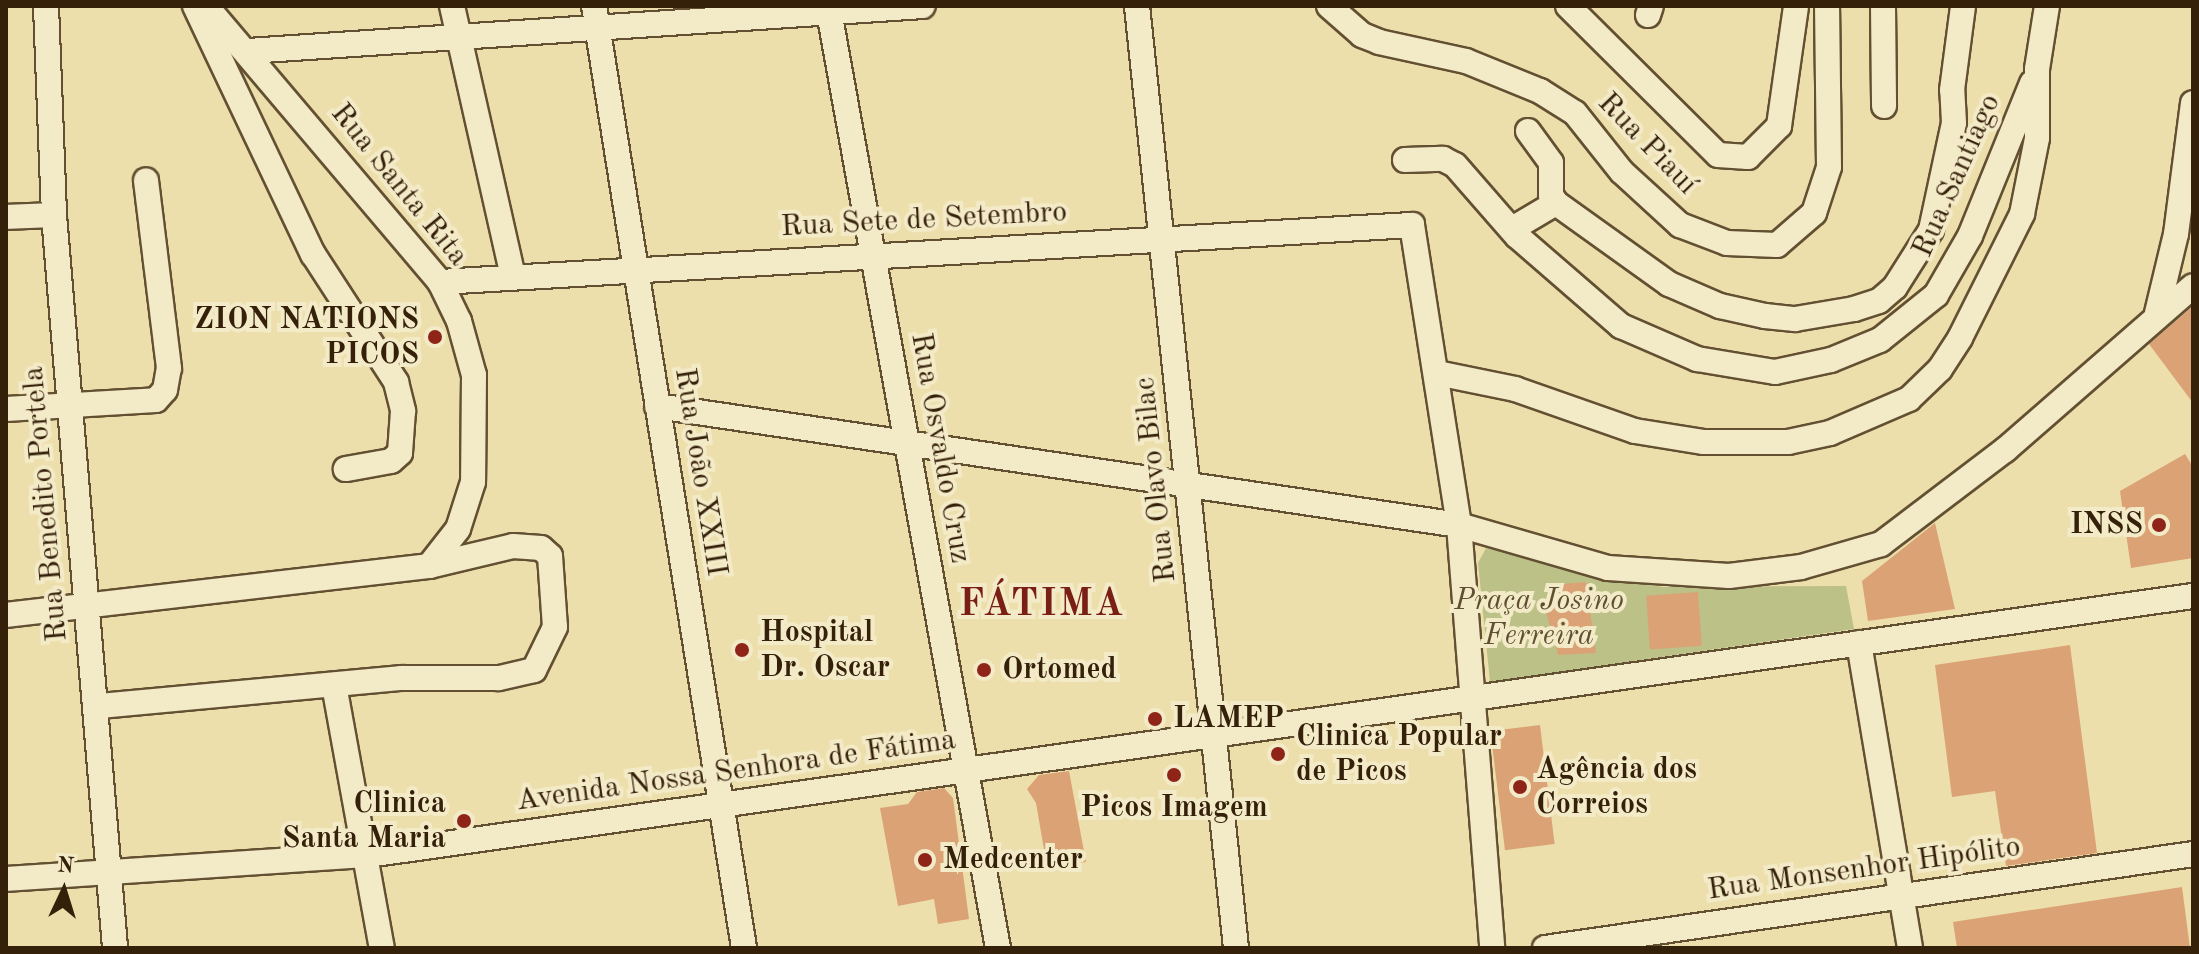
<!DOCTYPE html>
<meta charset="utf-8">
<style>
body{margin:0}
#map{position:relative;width:2199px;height:954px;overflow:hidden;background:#eddfab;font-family:"Old Standard TT",serif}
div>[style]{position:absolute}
.green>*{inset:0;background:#bcc187}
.building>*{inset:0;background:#daa275;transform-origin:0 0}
.roads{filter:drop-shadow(2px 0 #635032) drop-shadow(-2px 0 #635032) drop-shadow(0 2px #635032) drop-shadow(0 -2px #635032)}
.minor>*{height:24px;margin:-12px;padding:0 12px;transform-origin:12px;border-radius:12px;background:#f3eac8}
.dots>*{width:22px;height:22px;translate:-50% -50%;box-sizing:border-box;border:4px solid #f3eac8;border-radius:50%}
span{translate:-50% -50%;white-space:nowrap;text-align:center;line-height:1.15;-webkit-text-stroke:8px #f3eac8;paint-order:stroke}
.street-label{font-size:30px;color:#35200a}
.poi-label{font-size:30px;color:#35200a;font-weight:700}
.right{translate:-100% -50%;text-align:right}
.left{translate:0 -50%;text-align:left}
.park-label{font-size:30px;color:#5e5030;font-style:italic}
.district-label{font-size:38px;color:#7a1f14;font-weight:700;letter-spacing:2px}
.frame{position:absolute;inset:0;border:8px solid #35200a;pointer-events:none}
.north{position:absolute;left:24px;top:850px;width:80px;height:80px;-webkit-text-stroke:6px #f3eac8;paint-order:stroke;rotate:4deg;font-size:22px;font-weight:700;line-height:32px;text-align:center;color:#35200a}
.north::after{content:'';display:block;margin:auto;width:28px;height:36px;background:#35200a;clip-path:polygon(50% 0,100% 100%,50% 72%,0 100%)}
</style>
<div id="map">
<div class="green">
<i style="clip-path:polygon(1486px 548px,1662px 587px,1846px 586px,1854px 629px,1490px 682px,1478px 563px)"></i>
</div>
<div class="building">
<i style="clip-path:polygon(2193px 306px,2193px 403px,2149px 344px)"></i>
<i style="clip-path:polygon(2185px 454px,2193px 467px,2193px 558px,2131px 568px,2120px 491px)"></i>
<i style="clip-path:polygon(1935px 523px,1955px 609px,1868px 621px,1862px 581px)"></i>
<i style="clip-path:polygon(1586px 582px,1596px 653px,1558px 655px,1546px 612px,1553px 611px,1550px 585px)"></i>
<i style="left:1698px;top:592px;width:54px;height:52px;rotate:86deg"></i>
<i style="clip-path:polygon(2070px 645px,2097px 853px,2006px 866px,1995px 791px,1952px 797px,1935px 665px)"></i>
<i style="left:1540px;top:725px;width:120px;height:50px;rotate:83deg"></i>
<i style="clip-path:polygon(1069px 771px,1086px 862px,1047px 867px,1036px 803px,1027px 789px,1039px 775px)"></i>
<i style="clip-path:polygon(944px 788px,953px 798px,969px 919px,938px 924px,934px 899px,898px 906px,880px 808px,908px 804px,917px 792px)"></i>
<i style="clip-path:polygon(2182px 887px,2190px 948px,1957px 948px,1953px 922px)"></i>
</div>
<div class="roads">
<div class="minor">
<i style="left:46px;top:6px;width:209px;rotate:87.8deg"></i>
<i style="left:54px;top:215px;width:736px;rotate:85.24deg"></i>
<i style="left:195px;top:6px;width:275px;rotate:64.6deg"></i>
<i style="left:313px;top:254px;width:153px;rotate:57deg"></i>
<i style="left:396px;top:382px;width:30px;rotate:76deg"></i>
<i style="left:403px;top:411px;width:42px;rotate:94.1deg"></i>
<i style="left:400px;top:453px;width:12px;rotate:138deg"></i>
<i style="left:391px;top:461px;width:46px;rotate:169.9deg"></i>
<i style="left:206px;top:6px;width:362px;rotate:49.7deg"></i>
<i style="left:440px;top:282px;width:43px;rotate:64deg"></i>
<i style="left:459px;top:321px;width:56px;rotate:74.5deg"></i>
<i style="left:474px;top:375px;width:107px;rotate:90.5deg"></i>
<i style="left:473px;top:482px;width:49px;rotate:107.7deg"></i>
<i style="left:458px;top:529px;width:47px;rotate:128.1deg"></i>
<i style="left:452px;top:6px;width:277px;rotate:77.3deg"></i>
<i style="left:594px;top:6px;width:954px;rotate:80.95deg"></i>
<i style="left:828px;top:6px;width:957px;rotate:79.77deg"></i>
<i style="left:1137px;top:6px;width:947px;rotate:84deg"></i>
<i style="left:1329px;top:6px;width:44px;rotate:41.3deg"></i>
<i style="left:1362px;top:35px;width:18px;rotate:22deg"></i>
<i style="left:1379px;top:42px;width:89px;rotate:12.3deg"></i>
<i style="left:1466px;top:61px;width:80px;rotate:22.1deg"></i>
<i style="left:1540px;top:91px;width:41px;rotate:32.2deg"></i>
<i style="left:1575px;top:113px;width:75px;rotate:51.5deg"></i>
<i style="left:1622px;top:172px;width:79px;rotate:42.4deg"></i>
<i style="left:1680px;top:225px;width:50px;rotate:21deg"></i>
<i style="left:1727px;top:243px;width:50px;rotate:2.3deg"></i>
<i style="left:1777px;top:245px;width:49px;rotate:-40.9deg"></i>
<i style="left:1814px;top:213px;width:48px;rotate:-71.9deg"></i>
<i style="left:1829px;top:167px;width:161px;rotate:-90.7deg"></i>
<i style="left:1568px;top:6px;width:211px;rotate:44.8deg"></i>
<i style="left:1718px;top:155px;width:30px;rotate:4deg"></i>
<i style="left:1748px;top:157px;width:44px;rotate:-45deg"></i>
<i style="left:1779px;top:126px;width:121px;rotate:-81.9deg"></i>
<i style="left:1883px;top:6px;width:100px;rotate:89.4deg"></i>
<i style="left:1648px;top:15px;width:9px;rotate:-72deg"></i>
<i style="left:248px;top:51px;width:676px;rotate:-3.81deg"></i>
<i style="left:1528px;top:131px;width:39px;rotate:54deg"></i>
<i style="left:1551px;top:163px;width:32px;rotate:90deg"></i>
<i style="left:1551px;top:195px;width:9px;rotate:58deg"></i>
<i style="left:1556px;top:203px;width:139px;rotate:35.6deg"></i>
<i style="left:1669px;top:284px;width:56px;rotate:23.3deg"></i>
<i style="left:1720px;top:306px;width:46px;rotate:12.5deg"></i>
<i style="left:1765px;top:316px;width:30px;rotate:6deg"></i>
<i style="left:1795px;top:319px;width:60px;rotate:-9.6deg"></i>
<i style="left:1854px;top:309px;width:26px;rotate:-18deg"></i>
<i style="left:1879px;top:301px;width:21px;rotate:-41deg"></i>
<i style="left:1895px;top:287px;width:67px;rotate:-57.7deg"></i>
<i style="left:1931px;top:230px;width:109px;rotate:-77.9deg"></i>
<i style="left:1954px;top:123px;width:33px;rotate:-93deg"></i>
<i style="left:1952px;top:90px;width:85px;rotate:-82.5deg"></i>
<i style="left:1405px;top:160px;width:38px;rotate:-2deg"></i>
<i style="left:1443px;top:159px;width:13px;rotate:27deg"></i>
<i style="left:1455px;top:165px;width:94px;rotate:48.9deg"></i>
<i style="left:1517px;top:236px;width:138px;rotate:40.9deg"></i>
<i style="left:1621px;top:326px;width:83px;rotate:23.5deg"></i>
<i style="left:1697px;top:359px;width:79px;rotate:9.5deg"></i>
<i style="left:1775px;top:372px;width:57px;rotate:-12.1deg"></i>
<i style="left:1831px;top:360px;width:53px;rotate:-22.2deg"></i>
<i style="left:1880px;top:340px;width:72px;rotate:-38.8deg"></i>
<i style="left:1936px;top:295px;width:68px;rotate:-60deg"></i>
<i style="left:1970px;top:236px;width:165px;rotate:-67.9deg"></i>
<i style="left:6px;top:217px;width:48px;rotate:-2.4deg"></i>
<i style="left:1512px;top:229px;width:51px;rotate:-30.6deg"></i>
<i style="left:440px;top:282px;width:974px;rotate:-3.36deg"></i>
<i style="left:1412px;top:225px;width:304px;rotate:81.1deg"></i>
<i style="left:1459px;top:525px;width:424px;rotate:85.5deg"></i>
<i style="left:2157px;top:313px;width:81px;rotate:-76.5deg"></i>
<i style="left:2176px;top:234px;width:132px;rotate:-82.6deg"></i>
<i style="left:1437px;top:373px;width:80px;rotate:11.6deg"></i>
<i style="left:1515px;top:389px;width:127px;rotate:19.3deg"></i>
<i style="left:1635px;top:431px;width:70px;rotate:9.1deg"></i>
<i style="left:1704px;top:442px;width:84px"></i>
<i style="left:1788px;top:442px;width:43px;rotate:-12.1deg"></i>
<i style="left:1830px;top:433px;width:86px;rotate:-23.3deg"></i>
<i style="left:1909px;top:399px;width:43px;rotate:-44.1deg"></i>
<i style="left:1940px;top:369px;width:37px;rotate:-57deg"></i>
<i style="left:1960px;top:338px;width:139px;rotate:-63.4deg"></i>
<i style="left:2022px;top:214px;width:77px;rotate:-78.8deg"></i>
<i style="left:2037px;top:138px;width:69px;rotate:-90deg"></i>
<i style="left:2037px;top:69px;width:64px;rotate:-81deg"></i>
<i style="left:657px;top:406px;width:811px;rotate:8.44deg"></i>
<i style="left:1459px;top:525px;width:155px;rotate:16.1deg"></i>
<i style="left:1608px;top:568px;width:121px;rotate:3.8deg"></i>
<i style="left:1729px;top:576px;width:73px;rotate:-7.1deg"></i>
<i style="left:1801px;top:567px;width:83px;rotate:-16deg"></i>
<i style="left:1881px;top:544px;width:156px;rotate:-37.2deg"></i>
<i style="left:2005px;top:450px;width:249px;rotate:-41.1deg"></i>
<i style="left:6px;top:409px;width:150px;rotate:-3.4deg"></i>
<i style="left:156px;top:400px;width:13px;rotate:-48deg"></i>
<i style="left:165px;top:390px;width:22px;rotate:-80deg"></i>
<i style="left:169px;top:368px;width:189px;rotate:-97deg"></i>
<i style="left:6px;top:615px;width:426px;rotate:-6.6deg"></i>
<i style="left:429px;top:566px;width:86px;rotate:-13.4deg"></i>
<i style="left:513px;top:546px;width:28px;rotate:4deg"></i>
<i style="left:541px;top:548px;width:12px;rotate:42deg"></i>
<i style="left:550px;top:556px;width:71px;rotate:86deg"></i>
<i style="left:555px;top:627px;width:48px;rotate:116deg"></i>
<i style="left:534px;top:670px;width:37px;rotate:167deg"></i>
<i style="left:498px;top:678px;width:97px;rotate:180deg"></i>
<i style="left:401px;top:678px;width:304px;rotate:174.7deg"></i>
<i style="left:1859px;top:643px;width:309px;rotate:80.5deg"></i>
<i style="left:334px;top:685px;width:267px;rotate:79.7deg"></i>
<i style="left:6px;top:879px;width:363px;rotate:-3.8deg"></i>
<i style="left:368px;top:855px;width:1843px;rotate:-8.08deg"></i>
<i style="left:1545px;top:948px;width:655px;rotate:-8.25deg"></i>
</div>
</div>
<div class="dots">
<i style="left:435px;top:337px;background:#8f2418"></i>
<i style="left:2159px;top:525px;background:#8f2418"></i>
<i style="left:742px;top:650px;background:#8f2418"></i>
<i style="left:984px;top:670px;background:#8f2418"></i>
<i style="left:1155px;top:719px;background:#8f2418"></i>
<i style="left:1278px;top:754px;background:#8f2418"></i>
<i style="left:1174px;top:775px;background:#8f2418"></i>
<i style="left:1520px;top:787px;background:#8f2418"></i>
<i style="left:464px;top:821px;background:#8f2418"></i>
<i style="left:925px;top:860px;background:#8f2418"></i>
</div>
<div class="street-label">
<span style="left:1647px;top:144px;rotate:46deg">Rua Piauí</span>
<span style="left:1957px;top:176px;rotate:-66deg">Rua Santiago</span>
<span style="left:399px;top:185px;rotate:51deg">Rua Santa Rita</span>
<span style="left:924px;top:220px;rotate:-3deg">Rua Sete de Setembro</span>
<span style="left:940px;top:448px;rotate:80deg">Rua Osvaldo Cruz</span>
<span style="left:700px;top:472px;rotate:81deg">Rua João XXIII</span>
<span style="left:1156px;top:480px;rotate:-96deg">Rua Olavo Bilac</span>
<span style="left:46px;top:504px;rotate:-95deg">Rua Benedito Portela</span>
<span style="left:736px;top:771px;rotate:-8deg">Avenida Nossa Senhora de Fátima</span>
<span style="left:1864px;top:869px;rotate:-8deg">Rua Monsenhor Hipólito</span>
</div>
<div class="poi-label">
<span class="right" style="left:419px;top:337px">ZION NATIONS<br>PICOS</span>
<span class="right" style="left:2143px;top:525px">INSS</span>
<span class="left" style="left:760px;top:650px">Hospital<br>Dr. Oscar</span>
<span class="left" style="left:1002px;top:670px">Ortomed</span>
<span class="left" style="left:1173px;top:719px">LAMEP</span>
<span class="left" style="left:1296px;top:754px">Clinica Popular<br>de Picos</span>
<span class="left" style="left:1536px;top:787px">Agência dos<br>Correios</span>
<span class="right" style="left:446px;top:821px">Clinica<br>Santa Maria</span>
<span style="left:1174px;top:808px">Picos Imagem</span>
<span class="left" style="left:943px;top:860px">Medcenter</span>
</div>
<div class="park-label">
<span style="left:1539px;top:618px">Praça Josino<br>Ferreira</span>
</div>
<div class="district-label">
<span style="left:1042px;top:606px">FÁTIMA</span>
</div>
<div class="frame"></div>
<div class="north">N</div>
</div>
